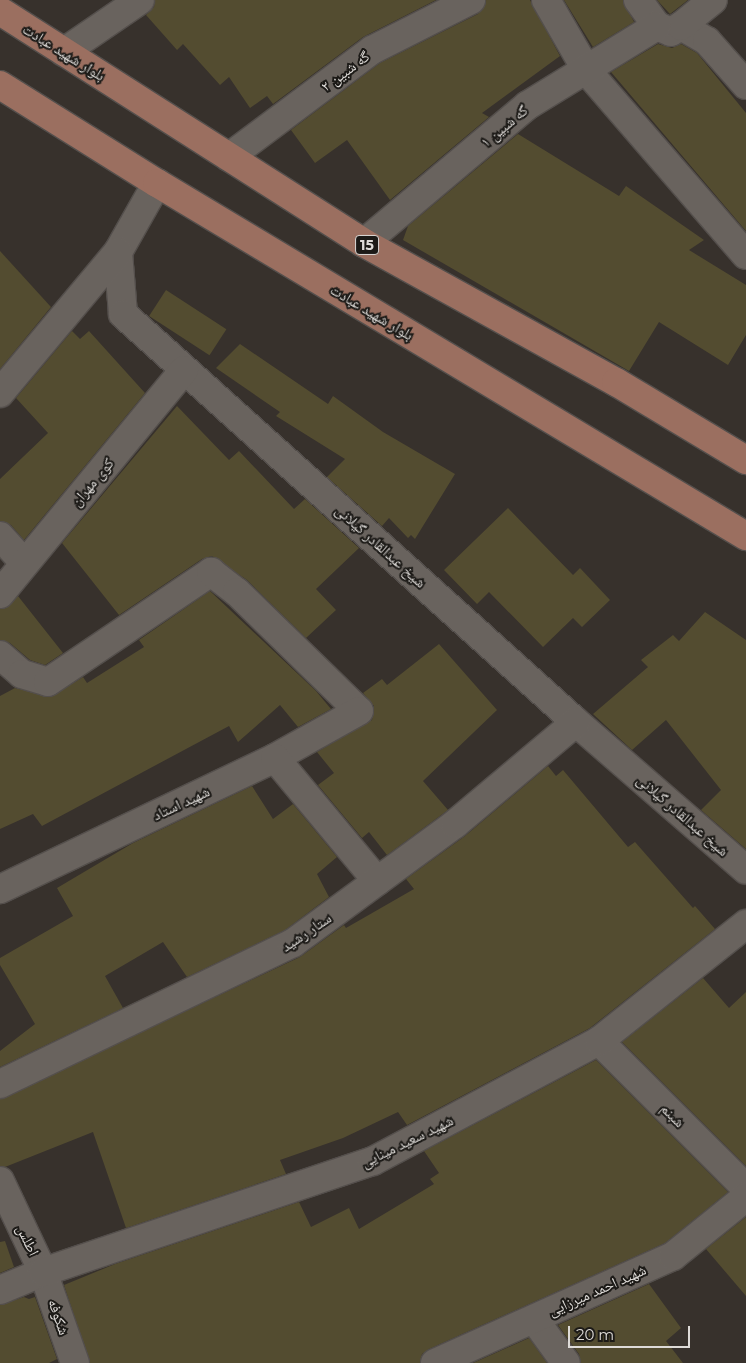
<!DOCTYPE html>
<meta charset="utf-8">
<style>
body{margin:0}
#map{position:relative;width:746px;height:1363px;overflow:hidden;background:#37312c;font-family:Montserrat,"Noto Naskh Arabic",sans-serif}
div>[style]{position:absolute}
.building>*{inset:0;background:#534c30;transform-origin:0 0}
.roads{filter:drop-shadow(1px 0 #544f4c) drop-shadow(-1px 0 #544f4c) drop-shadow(0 1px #544f4c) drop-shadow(0 -1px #544f4c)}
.street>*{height:28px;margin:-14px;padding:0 14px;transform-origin:14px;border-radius:14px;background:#69635e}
.primary>*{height:28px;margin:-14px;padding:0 14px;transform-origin:14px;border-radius:14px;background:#9b6f60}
span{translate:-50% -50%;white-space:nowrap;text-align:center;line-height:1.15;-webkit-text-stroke:4px #1c1a17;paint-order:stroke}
.shield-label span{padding:1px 4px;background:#1c1a17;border:1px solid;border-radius:4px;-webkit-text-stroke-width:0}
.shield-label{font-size:14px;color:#dedbd8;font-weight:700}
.street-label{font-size:15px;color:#dedbd8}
.scale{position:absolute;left:568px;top:1326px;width:122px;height:22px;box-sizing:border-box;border:2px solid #dedbd8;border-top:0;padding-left:6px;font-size:15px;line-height:18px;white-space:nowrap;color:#dedbd8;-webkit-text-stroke:4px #1c1a17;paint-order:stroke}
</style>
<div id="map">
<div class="building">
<i style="clip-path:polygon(155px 0,436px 0,363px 37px,273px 104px,267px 96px,250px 108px,229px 77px,220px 85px,183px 44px,177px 50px,146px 15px,154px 7px)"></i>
<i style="clip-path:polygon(486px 0,530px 0,560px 56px,482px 113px,489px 117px,390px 200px,347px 140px,315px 163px,291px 130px,380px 63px,478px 14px)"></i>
<i style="clip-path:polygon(564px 0,623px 0,634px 22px,593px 47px)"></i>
<i style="clip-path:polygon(657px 0,688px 0,670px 14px)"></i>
<i style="clip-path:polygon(658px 44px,672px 48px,681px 44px,697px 53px,746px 113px,746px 231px,611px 72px)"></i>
<i style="clip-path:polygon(518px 134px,619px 196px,626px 186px,704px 240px,689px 250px,746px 285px,746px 335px,728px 365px,659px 322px,629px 371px,403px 240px,408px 226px)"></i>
<i style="clip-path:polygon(0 251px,51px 307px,0 369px)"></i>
<i style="left:166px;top:290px;width:72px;height:31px;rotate:33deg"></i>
<i style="clip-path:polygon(72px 331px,80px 339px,89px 331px,145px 393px,24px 540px,11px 525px,0 521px,0 479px,48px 433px,16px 398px)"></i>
<i style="clip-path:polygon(240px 344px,328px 404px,333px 396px,383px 432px,455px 474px,415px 539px,411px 535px,408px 538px,389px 518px,382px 526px,327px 477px,345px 459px,276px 416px,280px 412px,216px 368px)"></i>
<i style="clip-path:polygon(177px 406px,229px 460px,239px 451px,294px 509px,305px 499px,359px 548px,316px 589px,336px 610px,306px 638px,247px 580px,212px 556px,202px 559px,119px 615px,62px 543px)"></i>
<i style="clip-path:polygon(508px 508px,573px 575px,580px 568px,610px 600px,582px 627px,573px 618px,543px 647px,489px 592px,477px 604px,444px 570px)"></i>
<i style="clip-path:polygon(210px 591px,316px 691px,331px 709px,298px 727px,280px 705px,238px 742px,229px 726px,42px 826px,33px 814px,0 829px,0 696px,15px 688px,51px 697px,83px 677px,87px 683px,144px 647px,139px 640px)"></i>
<i style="clip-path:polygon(18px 596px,63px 653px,45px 665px,30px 660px,10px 643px,0 640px,0 609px,6px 608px)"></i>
<i style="clip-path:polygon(705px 612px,746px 640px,746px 849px,701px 810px,721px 790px,666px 720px,632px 750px,593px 714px,648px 667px,641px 660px,673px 635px,679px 641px)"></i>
<i style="clip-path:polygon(439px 644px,497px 710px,423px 781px,448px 810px,387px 855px,369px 832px,362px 838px,318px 785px,334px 773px,317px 752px,372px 720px,374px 706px,363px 693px,382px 679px,387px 685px)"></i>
<i style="clip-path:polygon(548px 766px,556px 776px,563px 770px,628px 847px,635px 842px,693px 908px,695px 906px,715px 929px,590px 1028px,407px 1125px,398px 1112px,343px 1138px,280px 1160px,286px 1174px,126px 1228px,93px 1132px,5px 1167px,0 1166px,0 1099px,300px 957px,344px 925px,346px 928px,414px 889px,406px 879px,465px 836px)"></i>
<i style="clip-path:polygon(252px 786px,273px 819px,293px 804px,337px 857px,317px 874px,329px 897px,285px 930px,187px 977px,163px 942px,105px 976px,123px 1008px,0 1067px,0 1051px,35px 1024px,0 965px,0 958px,73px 916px,57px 888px,133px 843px)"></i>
<i style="clip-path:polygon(703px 978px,729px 1008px,746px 992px,746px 1166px,622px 1042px)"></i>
<i style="clip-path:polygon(596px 1060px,728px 1192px,665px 1243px,429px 1349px,422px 1354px,420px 1363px,90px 1363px,64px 1285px,115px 1264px,299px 1202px,311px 1227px,349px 1208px,359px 1229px,434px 1184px,430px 1179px,439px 1173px,424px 1151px)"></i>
<i style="clip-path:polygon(746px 1217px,746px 1296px,706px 1249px)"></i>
<i style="clip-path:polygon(5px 1241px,14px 1267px,0 1273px,0 1242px)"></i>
<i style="clip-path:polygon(649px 1284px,681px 1328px,666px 1341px,683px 1363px,581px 1363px,579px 1354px,558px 1325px)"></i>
<i style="clip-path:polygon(24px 1297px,29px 1299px,35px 1297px,57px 1359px,49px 1363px,0 1363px,0 1305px)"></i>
<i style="clip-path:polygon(529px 1338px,547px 1363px,473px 1363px)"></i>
</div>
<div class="roads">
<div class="street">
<i style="left:546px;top:0;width:82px;rotate:60deg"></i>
<i style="left:587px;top:71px;width:243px;rotate:49.2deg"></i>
<i style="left:638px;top:0;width:32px;rotate:54deg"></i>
<i style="left:657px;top:26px;width:15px;rotate:23deg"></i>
<i style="left:671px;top:32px;width:12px;rotate:-31deg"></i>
<i style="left:681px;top:26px;width:30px;rotate:30deg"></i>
<i style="left:707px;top:41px;width:59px;rotate:48.4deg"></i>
<i style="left:681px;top:26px;width:41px;rotate:-39.1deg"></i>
<i style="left:64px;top:52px;width:92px;rotate:-34.4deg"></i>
<i style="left:229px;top:157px;width:179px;rotate:-36.8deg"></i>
<i style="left:372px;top:50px;width:111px;rotate:-26.8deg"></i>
<i style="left:157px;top:183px;width:79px;rotate:119.5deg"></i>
<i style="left:118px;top:252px;width:62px;rotate:85.4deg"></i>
<i style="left:123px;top:314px;width:610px;rotate:42.01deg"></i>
<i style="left:576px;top:722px;width:225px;rotate:41deg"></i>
<i style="left:364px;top:243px;width:214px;rotate:-40.1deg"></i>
<i style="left:528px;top:105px;width:151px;rotate:-31.5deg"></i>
<i style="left:0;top:393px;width:184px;rotate:-50.1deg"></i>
<i style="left:0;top:536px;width:36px;rotate:48deg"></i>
<i style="left:0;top:594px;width:290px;rotate:-50.6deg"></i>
<i style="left:0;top:655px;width:29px;rotate:41deg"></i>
<i style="left:22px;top:674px;width:27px;rotate:17deg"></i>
<i style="left:48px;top:682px;width:197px;rotate:-34deg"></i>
<i style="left:211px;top:572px;width:33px;rotate:38deg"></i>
<i style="left:237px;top:592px;width:170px;rotate:44.3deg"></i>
<i style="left:359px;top:711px;width:96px;rotate:150.8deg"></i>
<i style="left:275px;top:758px;width:305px;rotate:154.5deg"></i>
<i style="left:275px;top:758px;width:160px;rotate:50.3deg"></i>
<i style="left:599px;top:1041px;width:208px;rotate:45deg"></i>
<i style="left:0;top:1084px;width:325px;rotate:-25.7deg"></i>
<i style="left:293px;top:943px;width:201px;rotate:-36.3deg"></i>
<i style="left:455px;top:824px;width:158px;rotate:-40.1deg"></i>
<i style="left:0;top:1181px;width:101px;rotate:64.7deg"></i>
<i style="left:43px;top:1272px;width:96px;rotate:70.6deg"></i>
<i style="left:0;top:1290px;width:47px;rotate:-22.7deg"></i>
<i style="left:43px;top:1272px;width:348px;rotate:-18.6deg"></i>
<i style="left:373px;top:1161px;width:256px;rotate:-28deg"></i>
<i style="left:599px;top:1041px;width:188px;rotate:-38.5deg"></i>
<i style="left:534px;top:1319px;width:54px;rotate:54deg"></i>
<i style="left:435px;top:1363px;width:261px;rotate:-24.2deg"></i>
<i style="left:673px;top:1256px;width:94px;rotate:-38.9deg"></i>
</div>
<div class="primary">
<i style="left:0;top:11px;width:432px;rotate:32.5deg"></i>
<i style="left:364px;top:243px;width:288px;rotate:28.9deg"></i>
<i style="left:616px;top:382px;width:152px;rotate:31deg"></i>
<i style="left:0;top:85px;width:185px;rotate:32deg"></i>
<i style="left:157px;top:183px;width:687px;rotate:30.94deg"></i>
</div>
</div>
<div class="shield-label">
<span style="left:367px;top:245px">15</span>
</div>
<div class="street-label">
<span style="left:64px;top:52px;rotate:32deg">بلوار شهید عبادت</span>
<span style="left:345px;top:71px;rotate:-37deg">گه شبین ۲</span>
<span style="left:504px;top:126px;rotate:-40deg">گه شبین ۱</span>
<span style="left:372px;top:312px;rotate:31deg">بلوار شهید عبادت</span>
<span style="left:92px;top:482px;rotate:-50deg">کوی مهران</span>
<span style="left:381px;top:546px;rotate:42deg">شیخ عبدالقادر گیلانی</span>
<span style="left:181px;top:803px;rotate:-25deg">شهید استاد</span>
<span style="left:683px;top:815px;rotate:41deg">شیخ عبدالقادر گیلانی</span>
<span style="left:306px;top:932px;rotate:-34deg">ستار رشید</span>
<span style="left:673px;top:1115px;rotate:45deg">شبنم</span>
<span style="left:407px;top:1141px;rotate:-26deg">شهید سعید مینایی</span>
<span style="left:28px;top:1240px;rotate:64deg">اطلس</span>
<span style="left:597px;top:1290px;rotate:-24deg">شهید احمد میرزایی</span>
<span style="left:59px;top:1317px;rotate:71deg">شکوفه</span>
</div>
<div class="scale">20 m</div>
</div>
